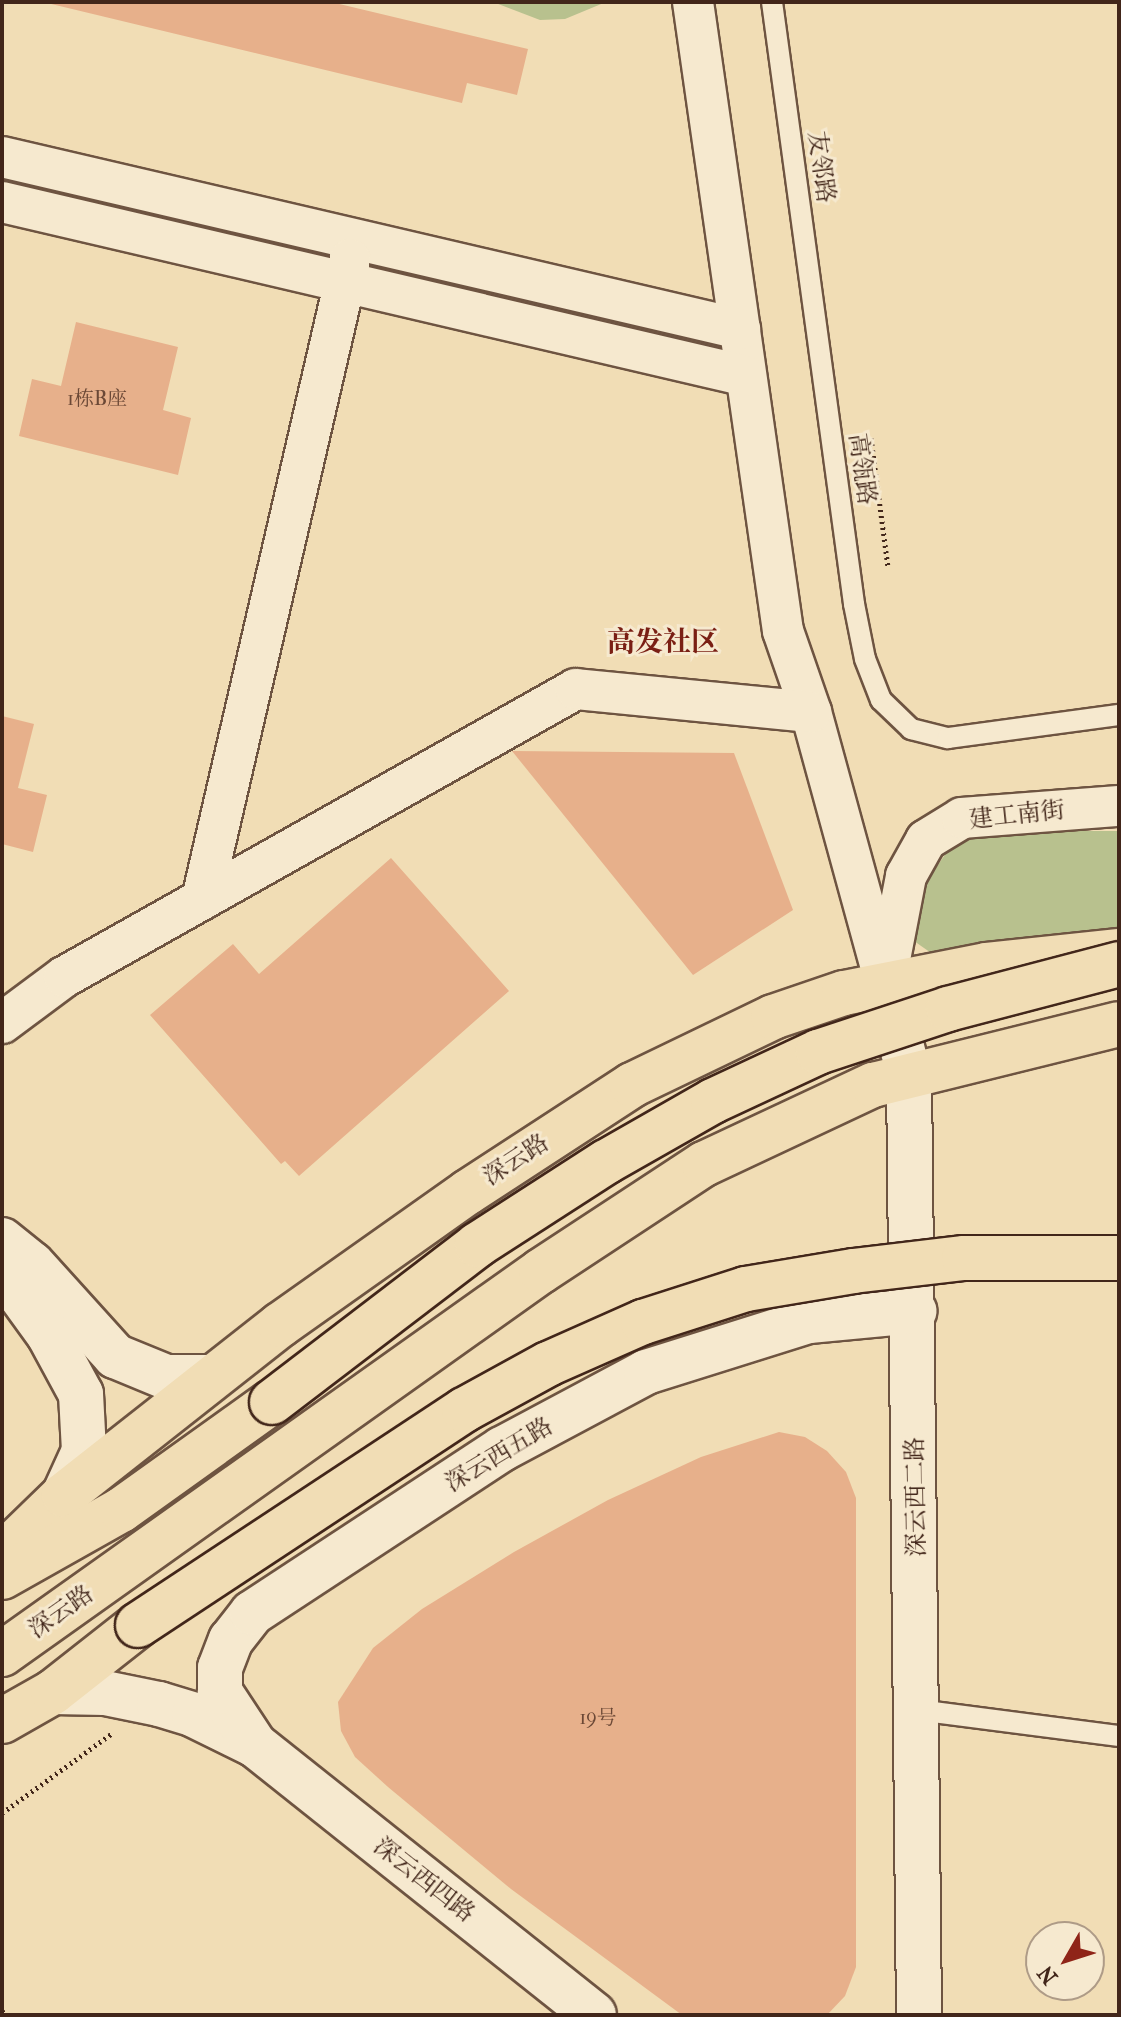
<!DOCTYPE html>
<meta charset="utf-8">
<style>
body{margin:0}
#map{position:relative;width:1121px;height:2017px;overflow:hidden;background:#f1ddb5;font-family:"IM FELL French Canon","Noto Serif SC",serif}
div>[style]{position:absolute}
.green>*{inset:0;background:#b8c18e}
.building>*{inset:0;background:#e7b08b}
.path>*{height:5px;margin-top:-2.5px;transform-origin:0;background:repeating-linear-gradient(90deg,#42261a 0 2px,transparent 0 6px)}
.roads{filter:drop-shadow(2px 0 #6e5441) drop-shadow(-2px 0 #6e5441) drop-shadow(0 2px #6e5441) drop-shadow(0 -2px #6e5441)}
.lane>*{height:20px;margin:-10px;padding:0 10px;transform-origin:10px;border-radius:10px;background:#f6e9cf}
.street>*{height:40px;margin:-20px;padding:0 20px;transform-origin:20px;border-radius:20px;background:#f6e9cf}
.secondary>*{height:44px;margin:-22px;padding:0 22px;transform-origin:22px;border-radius:22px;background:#f6e9cf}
.primary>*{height:44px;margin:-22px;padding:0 22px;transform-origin:22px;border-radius:22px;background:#f1ddb5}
.highway>*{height:44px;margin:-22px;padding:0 22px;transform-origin:22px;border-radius:22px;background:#f1ddb5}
.bridges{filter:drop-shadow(2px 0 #42261a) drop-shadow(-2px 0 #42261a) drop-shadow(0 2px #42261a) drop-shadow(0 -2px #42261a)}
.highway-bridge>*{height:44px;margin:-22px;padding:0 22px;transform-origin:22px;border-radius:22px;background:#f1ddb5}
span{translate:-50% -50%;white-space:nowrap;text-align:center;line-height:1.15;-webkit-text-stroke:6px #f6e9cf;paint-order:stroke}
.number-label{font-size:20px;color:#6b4836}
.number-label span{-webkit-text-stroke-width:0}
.street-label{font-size:24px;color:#42261a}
.quarter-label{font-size:28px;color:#7a1f14;font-weight:700}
.frame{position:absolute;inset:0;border:4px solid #42261a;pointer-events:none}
.north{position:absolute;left:1025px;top:1921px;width:80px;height:80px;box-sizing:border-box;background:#f6e9cf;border:2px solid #ae9b87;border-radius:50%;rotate:231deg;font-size:22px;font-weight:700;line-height:32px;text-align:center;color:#42261a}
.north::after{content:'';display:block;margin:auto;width:28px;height:36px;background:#8f2418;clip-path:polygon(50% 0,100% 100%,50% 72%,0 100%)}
</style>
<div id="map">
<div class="green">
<i style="clip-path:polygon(493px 2px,606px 2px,565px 19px,540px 20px)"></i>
<i style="clip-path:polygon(987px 831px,1119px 831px,1119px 927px,944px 962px,914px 941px,922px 888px,951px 846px)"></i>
</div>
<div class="building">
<i style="clip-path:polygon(43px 2px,331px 2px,528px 49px,517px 95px,467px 83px,462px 103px)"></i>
<i style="clip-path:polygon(76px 322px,178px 347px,163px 410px,191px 418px,178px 475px,19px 436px,32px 379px,61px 386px)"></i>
<i style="clip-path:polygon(2px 716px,34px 724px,18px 788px,47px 795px,33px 852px,2px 844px)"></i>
<i style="clip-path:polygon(512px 751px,734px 753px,793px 910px,693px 975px)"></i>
<i style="clip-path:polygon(391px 858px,509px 991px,299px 1176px,285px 1161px,281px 1164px,150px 1015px,233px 944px,259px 974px)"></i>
<i style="clip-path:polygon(779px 1432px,805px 1437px,827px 1451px,846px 1472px,856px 1498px,856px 1967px,845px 1996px,827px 2015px,682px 2015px,511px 1889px,388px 1787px,355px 1757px,341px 1731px,338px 1702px,373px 1648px,422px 1609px,514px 1552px,608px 1500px,701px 1457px)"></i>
</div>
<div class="path">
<i style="left:871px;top:438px;width:130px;rotate:82.5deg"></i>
<i style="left:2px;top:1813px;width:135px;rotate:-35.9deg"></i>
<i style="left:2px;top:2011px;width:6px;rotate:39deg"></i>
</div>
<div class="roads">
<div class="lane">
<i style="left:772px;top:2px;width:608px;rotate:82.24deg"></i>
<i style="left:854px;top:604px;width:56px;rotate:78.7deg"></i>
<i style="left:865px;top:659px;width:44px;rotate:68.7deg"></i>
<i style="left:881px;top:700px;width:42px;rotate:44deg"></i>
<i style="left:911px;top:729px;width:38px;rotate:14deg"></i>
<i style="left:948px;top:738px;width:173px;rotate:-7.7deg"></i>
<i style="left:918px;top:1710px;width:203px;rotate:7.4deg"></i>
</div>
<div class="street">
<i style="left:693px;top:2px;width:635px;rotate:81.86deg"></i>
<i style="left:783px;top:631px;width:86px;rotate:70.9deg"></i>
<i style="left:811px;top:712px;width:281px;rotate:74.7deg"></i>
<i style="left:2px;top:157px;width:758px;rotate:13.12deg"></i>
<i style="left:2px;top:202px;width:764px;rotate:13.16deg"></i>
<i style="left:202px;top:899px;width:657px;rotate:-76.98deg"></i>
<i style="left:887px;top:975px;width:101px;rotate:-79.1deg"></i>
<i style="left:906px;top:876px;width:41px;rotate:-60.9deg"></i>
<i style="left:926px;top:840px;width:42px;rotate:-31.4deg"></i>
<i style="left:962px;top:818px;width:157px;rotate:-4.4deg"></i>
<i style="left:2px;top:1023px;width:77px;rotate:-36.6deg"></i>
<i style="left:64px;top:977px;width:587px;rotate:-29.36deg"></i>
<i style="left:576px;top:689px;width:236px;rotate:5.6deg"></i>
</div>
<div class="secondary">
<i style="left:887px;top:988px;width:90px;rotate:75.8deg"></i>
<i style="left:909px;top:1075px;width:940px;rotate:89.39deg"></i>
<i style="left:2px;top:1240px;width:38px;rotate:39deg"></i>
<i style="left:32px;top:1264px;width:124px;rotate:47.9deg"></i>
<i style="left:115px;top:1356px;width:55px;rotate:22.4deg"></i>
<i style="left:166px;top:1377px;width:43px"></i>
<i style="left:2px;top:1270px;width:80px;rotate:54.1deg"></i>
<i style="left:49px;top:1335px;width:67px;rotate:61.5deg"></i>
<i style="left:81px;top:1394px;width:57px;rotate:87deg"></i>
<i style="left:84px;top:1451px;width:48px;rotate:114.4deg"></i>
<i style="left:53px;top:1692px;width:52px;rotate:1.1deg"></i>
<i style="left:105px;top:1693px;width:55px;rotate:11.5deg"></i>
<i style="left:159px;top:1704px;width:37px;rotate:17deg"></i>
<i style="left:194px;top:1715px;width:68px;rotate:26.2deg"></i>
<i style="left:255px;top:1745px;width:433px;rotate:38.5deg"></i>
<i style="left:255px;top:1745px;width:64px;rotate:-123.4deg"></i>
<i style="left:220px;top:1692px;width:24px;rotate:-90deg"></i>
<i style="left:220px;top:1668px;width:30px;rotate:-69deg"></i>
<i style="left:231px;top:1640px;width:34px;rotate:-52deg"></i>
<i style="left:252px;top:1613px;width:299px;rotate:-33.3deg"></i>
<i style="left:502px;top:1449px;width:163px;rotate:-28.1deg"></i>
<i style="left:646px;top:1372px;width:171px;rotate:-17.4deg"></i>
<i style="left:809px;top:1321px;width:106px;rotate:-5.4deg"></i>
</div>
<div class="primary">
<i style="left:2px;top:1555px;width:86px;rotate:-44.1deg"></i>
<i style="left:64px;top:1495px;width:275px;rotate:-38.2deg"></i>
<i style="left:280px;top:1325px;width:230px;rotate:-35.3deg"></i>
<i style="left:468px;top:1192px;width:196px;rotate:-33.1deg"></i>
<i style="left:632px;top:1085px;width:157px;rotate:-25.7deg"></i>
<i style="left:773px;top:1017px;width:75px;rotate:-18.7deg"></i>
<i style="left:844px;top:993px;width:146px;rotate:-11.1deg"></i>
<i style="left:987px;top:965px;width:133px;rotate:-6.1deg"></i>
<i style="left:2px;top:1654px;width:661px;rotate:-35.4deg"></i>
<i style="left:541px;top:1271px;width:195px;rotate:-33.3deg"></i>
<i style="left:704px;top:1164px;width:187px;rotate:-25.1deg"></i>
<i style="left:873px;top:1085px;width:253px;rotate:-13.9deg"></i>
</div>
<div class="highway">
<i style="left:2px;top:1577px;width:137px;rotate:-29.4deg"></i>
<i style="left:121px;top:1510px;width:186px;rotate:-35.6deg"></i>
<i style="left:2px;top:1721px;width:59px;rotate:-29.6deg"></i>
<i style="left:53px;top:1692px;width:108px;rotate:-38.2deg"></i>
</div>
</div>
<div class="bridges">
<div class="highway-bridge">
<i style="left:272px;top:1402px;width:258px;rotate:-37.4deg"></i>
<i style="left:477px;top:1245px;width:153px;rotate:-32.8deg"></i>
<i style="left:606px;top:1162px;width:123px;rotate:-29.7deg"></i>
<i style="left:713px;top:1101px;width:116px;rotate:-25deg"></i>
<i style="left:818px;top:1052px;width:137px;rotate:-18.3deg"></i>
<i style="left:948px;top:1009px;width:177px;rotate:-14.7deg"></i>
<i style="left:138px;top:1625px;width:391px;rotate:-33.4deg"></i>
<i style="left:464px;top:1410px;width:96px;rotate:-28.7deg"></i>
<i style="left:548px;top:1364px;width:104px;rotate:-23.9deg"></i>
<i style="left:643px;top:1322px;width:108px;rotate:-17.8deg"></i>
<i style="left:746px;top:1289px;width:109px;rotate:-9.5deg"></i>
<i style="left:853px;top:1271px;width:112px;rotate:-6.7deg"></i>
<i style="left:964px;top:1258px;width:155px"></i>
</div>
</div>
<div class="number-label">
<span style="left:97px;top:398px">1栋B座</span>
<span style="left:598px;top:1717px">19号</span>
</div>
<div class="street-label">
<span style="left:821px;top:167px;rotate:82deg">友邻路</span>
<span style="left:862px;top:469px;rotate:82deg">高瓴路</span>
<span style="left:1017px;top:815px;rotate:-6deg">建工南街</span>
<span style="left:516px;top:1160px;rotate:-33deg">深云路</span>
<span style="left:499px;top:1455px;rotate:-31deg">深云西五路</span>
<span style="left:916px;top:1497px;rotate:-91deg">深云西二路</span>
<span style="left:61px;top:1612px;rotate:-35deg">深云路</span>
<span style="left:424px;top:1880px;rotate:38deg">深云西四路</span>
</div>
<div class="quarter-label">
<span style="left:663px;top:642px">高发社区</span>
</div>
<div class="frame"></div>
<div class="north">N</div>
</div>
